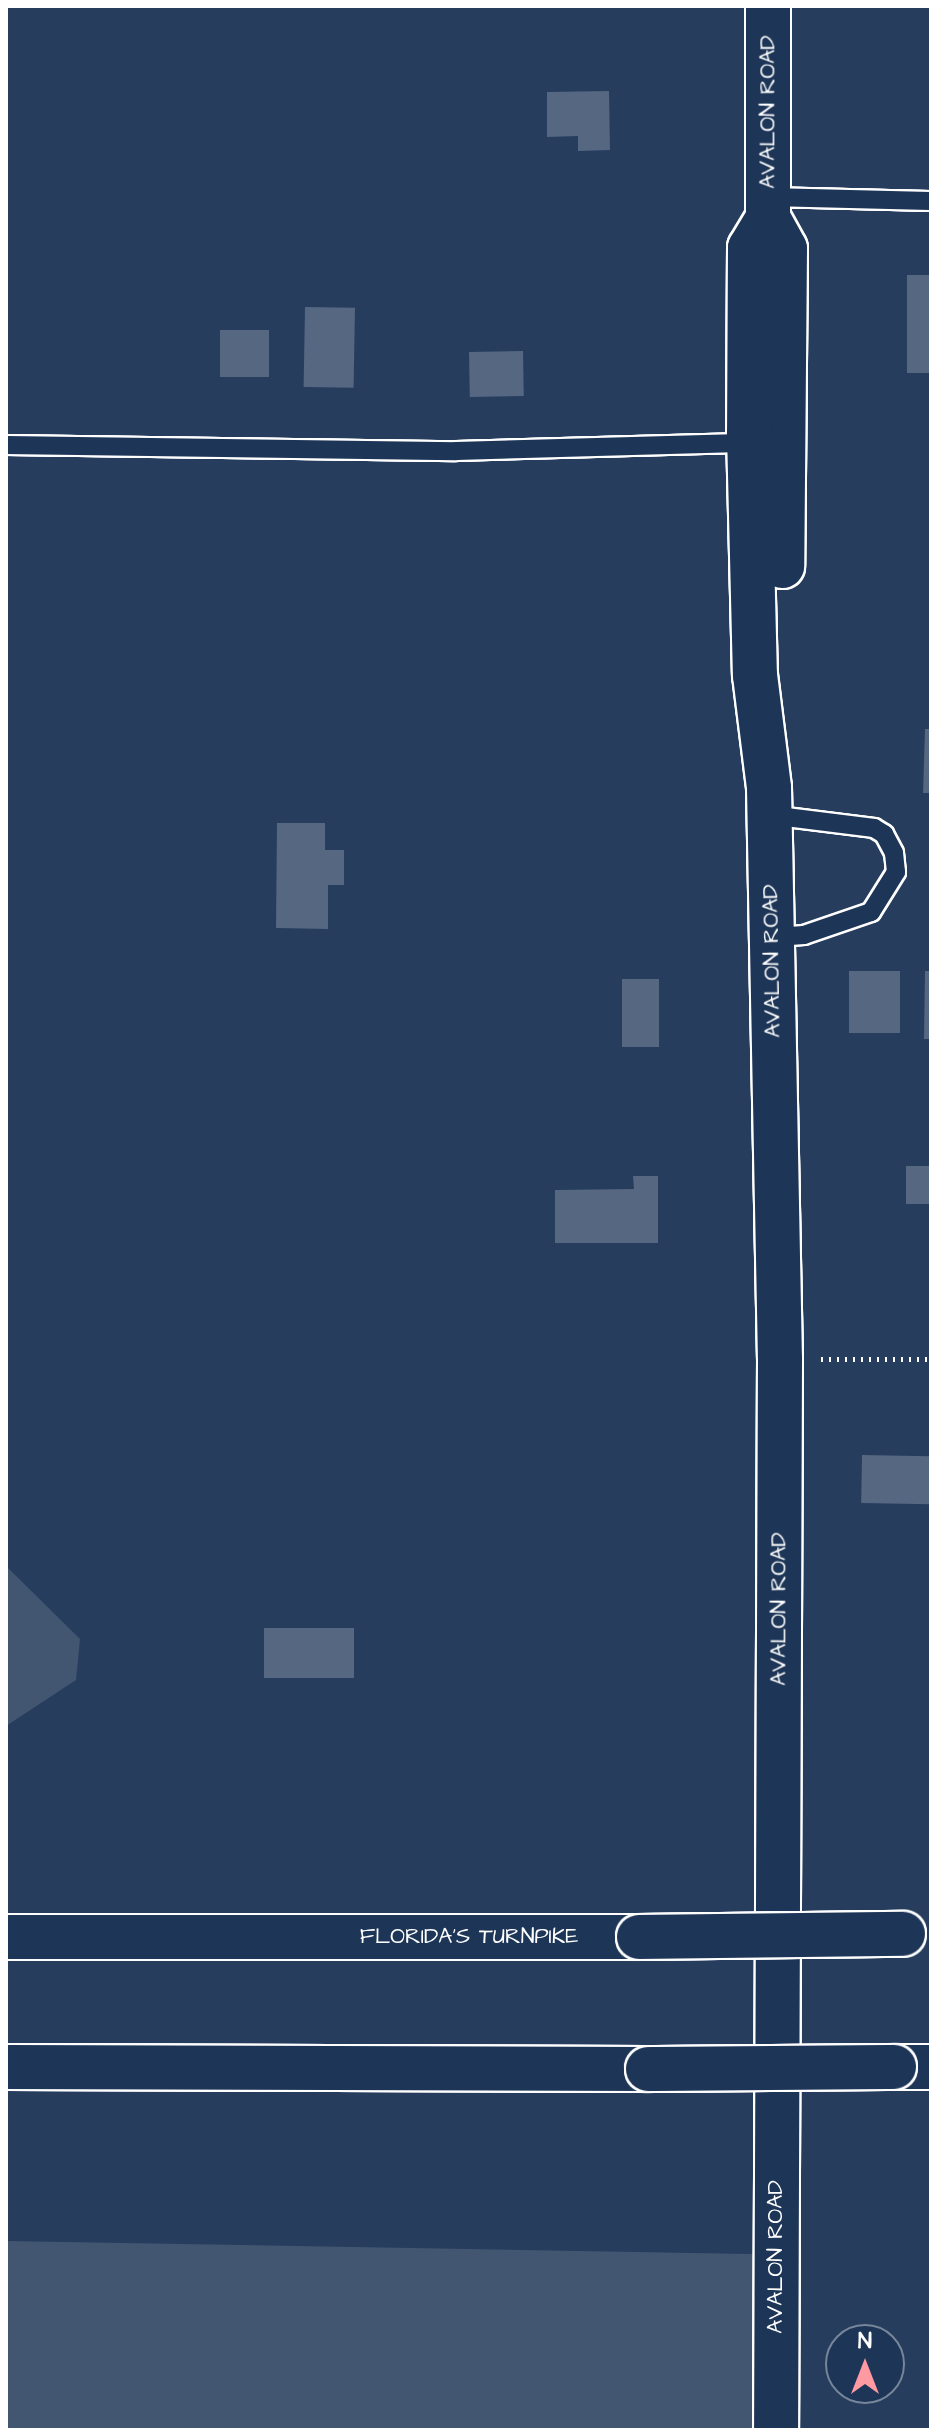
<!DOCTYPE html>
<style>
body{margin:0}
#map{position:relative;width:937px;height:2436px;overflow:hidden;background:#263d5e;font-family:"Architects Daughter",sans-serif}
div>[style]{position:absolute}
.green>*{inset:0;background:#425672;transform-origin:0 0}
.building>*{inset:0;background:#556781;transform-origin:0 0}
.path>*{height:5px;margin-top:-2.5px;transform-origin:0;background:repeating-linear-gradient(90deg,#fff 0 2px,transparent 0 8px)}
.roads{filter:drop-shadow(2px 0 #fff) drop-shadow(-2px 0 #fff) drop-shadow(0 2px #fff) drop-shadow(0 -2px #fff)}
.lane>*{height:18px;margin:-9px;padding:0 9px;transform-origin:9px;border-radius:9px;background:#1d3557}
.secondary>*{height:44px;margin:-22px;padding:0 22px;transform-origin:22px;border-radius:22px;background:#1d3557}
.highway>*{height:44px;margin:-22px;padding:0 22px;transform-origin:22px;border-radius:22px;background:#1d3557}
.bridges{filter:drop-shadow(2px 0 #fff) drop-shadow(-2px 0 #fff) drop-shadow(0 2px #fff) drop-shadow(0 -2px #fff)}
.highway-bridge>*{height:44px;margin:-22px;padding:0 22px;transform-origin:22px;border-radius:22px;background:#1d3557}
span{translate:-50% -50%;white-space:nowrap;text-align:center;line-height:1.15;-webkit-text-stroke:8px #1d3557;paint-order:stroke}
.street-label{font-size:22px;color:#fff}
.frame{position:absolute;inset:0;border:8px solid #fff;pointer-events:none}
.north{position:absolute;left:825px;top:2324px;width:80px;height:80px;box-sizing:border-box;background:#1d3557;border:2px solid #77869a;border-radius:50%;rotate:0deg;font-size:22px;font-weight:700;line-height:32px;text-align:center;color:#fff}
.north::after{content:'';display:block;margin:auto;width:28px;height:36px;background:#ff9aa2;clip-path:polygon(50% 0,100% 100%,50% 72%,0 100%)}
</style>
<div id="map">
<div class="green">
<i style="clip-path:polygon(6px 1566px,80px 1639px,76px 1680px,6px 1726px)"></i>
<i style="left:6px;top:2241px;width:770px;height:189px;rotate:1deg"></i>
</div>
<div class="building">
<i style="clip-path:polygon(609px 91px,610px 150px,578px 151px,578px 136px,547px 137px,547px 92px)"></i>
<i style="left:907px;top:275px;width:24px;height:98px"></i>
<i style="left:305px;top:307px;width:50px;height:80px;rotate:1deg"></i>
<i style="left:220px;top:330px;width:49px;height:47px"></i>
<i style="left:523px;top:351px;width:45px;height:54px;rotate:89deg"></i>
<i style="clip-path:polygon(925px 729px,931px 729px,931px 793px,923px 793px)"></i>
<i style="clip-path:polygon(277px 823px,325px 823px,325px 850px,344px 850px,344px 885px,328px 885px,328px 929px,276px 928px)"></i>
<i style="left:849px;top:971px;width:51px;height:62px"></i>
<i style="clip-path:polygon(925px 971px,931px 971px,931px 1039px,924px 1039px)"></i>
<i style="left:622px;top:979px;width:37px;height:68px"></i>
<i style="left:931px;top:1166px;width:38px;height:25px;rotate:90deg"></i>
<i style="clip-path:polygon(633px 1176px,658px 1176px,658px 1243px,555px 1243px,555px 1190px,634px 1189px)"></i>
<i style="left:862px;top:1455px;width:69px;height:48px;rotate:1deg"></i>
<i style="left:354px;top:1628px;width:50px;height:90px;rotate:90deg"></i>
</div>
<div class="path">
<i style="left:821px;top:1359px;width:110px"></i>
</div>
<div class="roads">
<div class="lane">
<i style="left:768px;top:197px;width:163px;rotate:1.4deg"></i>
<i style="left:6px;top:445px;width:450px;rotate:0.8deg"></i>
<i style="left:456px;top:451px;width:294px;rotate:-1.6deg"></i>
<i style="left:770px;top:815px;width:105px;rotate:7.1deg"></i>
<i style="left:874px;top:828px;width:12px;rotate:31deg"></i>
<i style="left:884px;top:834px;width:21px;rotate:62deg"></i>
<i style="left:894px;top:853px;width:19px;rotate:84deg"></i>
<i style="left:896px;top:872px;width:47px;rotate:122deg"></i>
<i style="left:871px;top:912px;width:71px;rotate:161.1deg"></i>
<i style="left:804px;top:935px;width:32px;rotate:176deg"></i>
</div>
<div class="secondary">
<i style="left:768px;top:6px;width:212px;rotate:90deg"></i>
<i style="left:768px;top:218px;width:35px;rotate:61deg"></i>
<i style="left:785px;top:249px;width:317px;rotate:90.5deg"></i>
<i style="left:768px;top:218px;width:35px;rotate:121deg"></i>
<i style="left:750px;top:248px;width:185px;rotate:90.3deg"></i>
<i style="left:749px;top:433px;width:242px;rotate:88.6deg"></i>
<i style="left:755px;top:675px;width:114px;rotate:82.9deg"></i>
<i style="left:769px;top:788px;width:571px;rotate:88.9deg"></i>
<i style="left:780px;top:1359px;width:1071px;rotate:90.21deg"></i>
</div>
<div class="highway">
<i style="left:6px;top:1937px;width:633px"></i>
<i style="left:6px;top:2067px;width:642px;rotate:0.18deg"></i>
<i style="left:894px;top:2067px;width:37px"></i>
</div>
</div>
<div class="bridges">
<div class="highway-bridge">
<i style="left:639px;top:1937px;width:264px;rotate:-0.7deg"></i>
<i style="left:648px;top:2069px;width:246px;rotate:-0.5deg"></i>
</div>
</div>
<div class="street-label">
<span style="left:768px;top:112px;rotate:-90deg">AVALON ROAD</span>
<span style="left:772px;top:961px;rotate:-91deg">AVALON ROAD</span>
<span style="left:779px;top:1609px;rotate:-90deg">AVALON ROAD</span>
<span style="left:469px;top:1937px">FLORIDA'S TURNPIKE</span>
<span style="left:776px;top:2257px;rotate:-90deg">AVALON ROAD</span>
</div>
<div class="frame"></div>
<div class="north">N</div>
</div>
